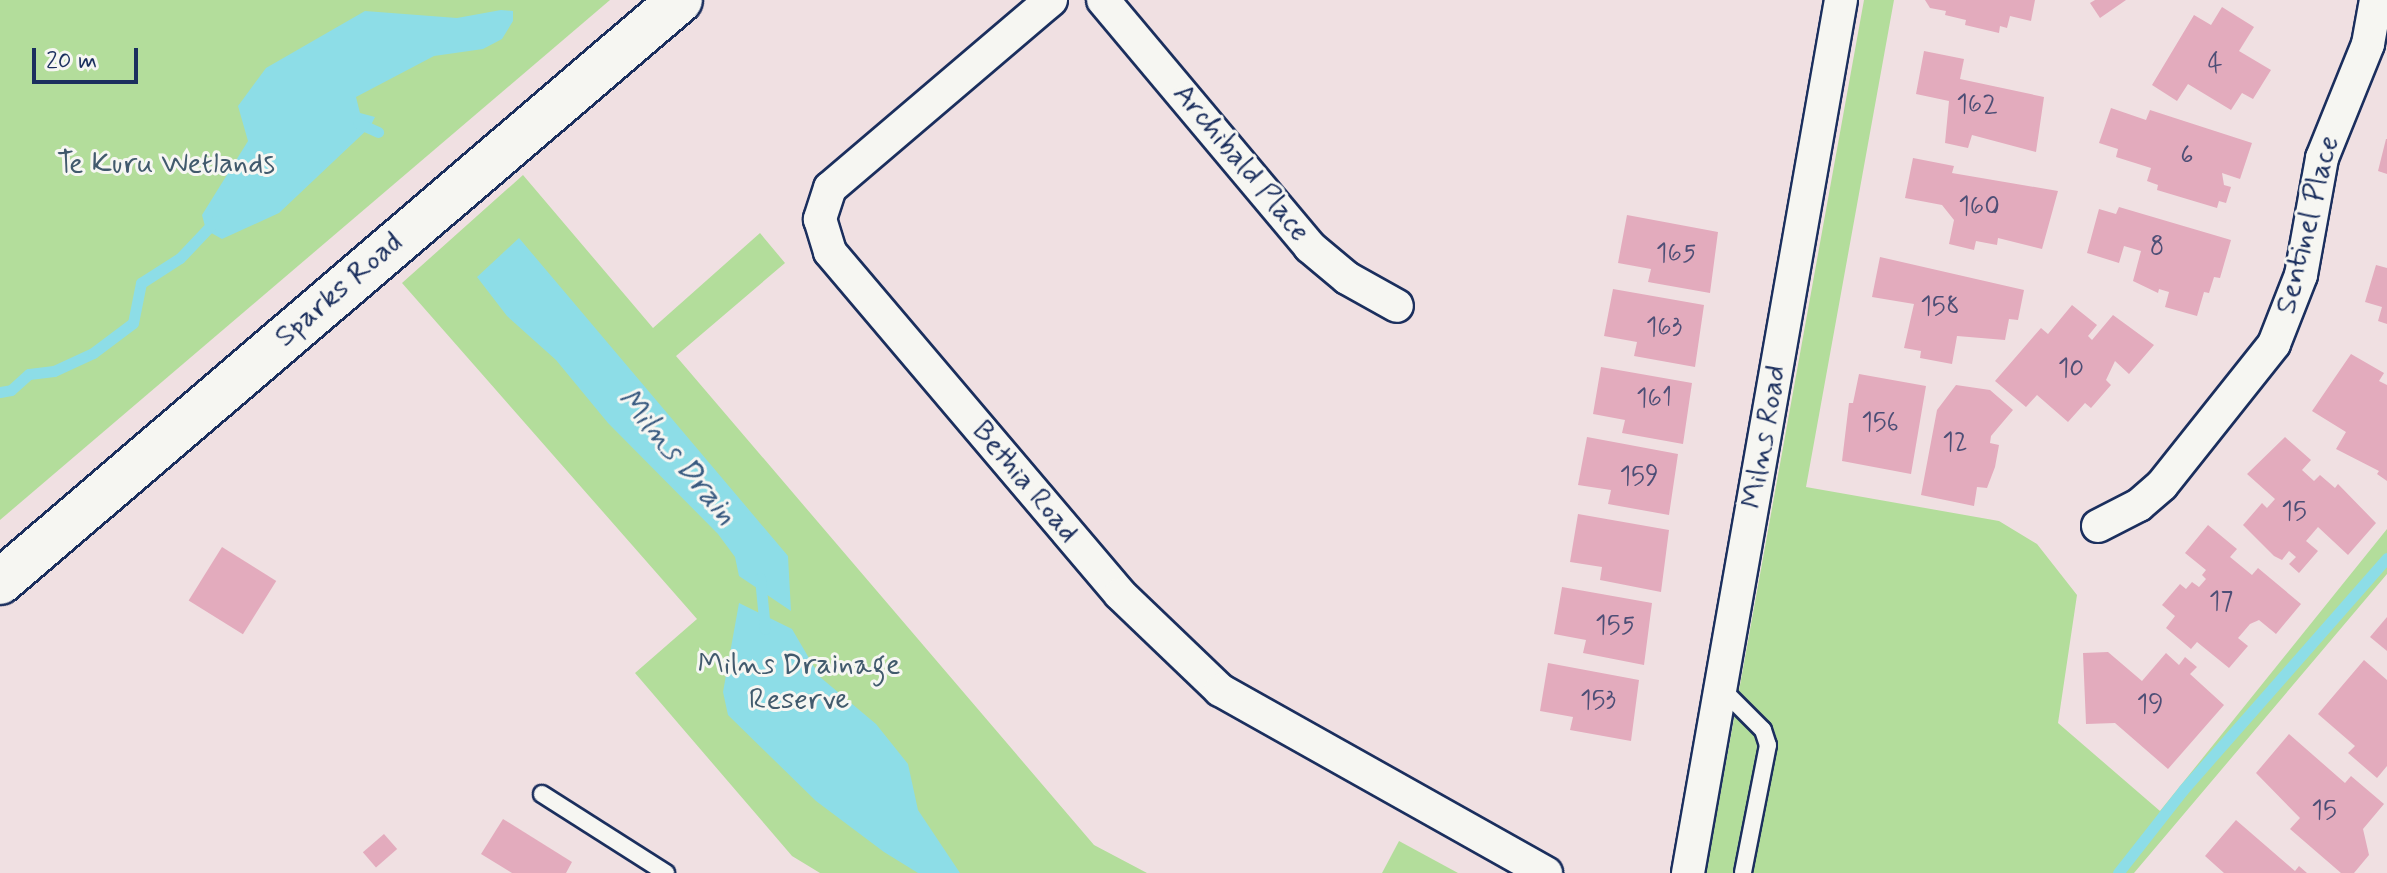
<!DOCTYPE html>
<style>
body{margin:0}
#map{position:relative;width:2387px;height:873px;overflow:hidden;background:#f0e0e2;font-family:Mynerve,sans-serif}
div>[style]{position:absolute}
.green>*{inset:0;background:#b3dd9b}
.water>*{inset:0;background:#8ddde7}
.stream>*{height:11px;margin:-5.5px;padding:0 5.5px;transform-origin:5.5px;border-radius:5.5px;background:#8ddde7}
.building>*{inset:0;background:#e3abbd;transform-origin:0 0}
.roads{filter:drop-shadow(2px 0 #1b2f5e) drop-shadow(-2px 0 #1b2f5e) drop-shadow(0 2px #1b2f5e) drop-shadow(0 -2px #1b2f5e)}
.service>*{height:16px;margin:-8px;padding:0 8px;transform-origin:8px;border-radius:8px;background:#f6f6f2}
.minor>*{height:32px;margin:-16px;padding:0 16px;transform-origin:16px;border-radius:16px;background:#f6f6f2}
.secondary>*{height:44px;margin:-22px;padding:0 22px;transform-origin:22px;border-radius:22px;background:#f6f6f2}
span{translate:-50% -50%;white-space:nowrap;text-align:center;line-height:1.15;-webkit-text-stroke:6px #f6f6f2;paint-order:stroke}
.number-label{font-size:26px;color:#4d4e76}
.number-label span{-webkit-text-stroke-width:0}
.street-label{font-size:30px;color:#1b2f5e}
.park-label{font-size:30px;color:#415a6d}
.water-label{font-size:32px;color:#385a80;font-style:italic}
.scale{position:absolute;left:32px;top:48px;width:106px;height:36px;box-sizing:border-box;border:4px solid #1b2f5e;border-top:0;padding-left:10px;font-size:24px;line-height:28px;white-space:nowrap;color:#1b2f5e;-webkit-text-stroke:6px #f6f6f2;paint-order:stroke}
</style>
<div id="map">
<div class="green">
<i style="clip-path:polygon(0 0,610px 0,0 520px)"></i>
<i style="clip-path:polygon(1864px 0,1894px 0,1806px 487px,1999px 521px,2037px 544px,2077px 595px,2058px 723px,2160px 811px,2387px 529px,2387px 574px,2134px 873px,1706px 873px)"></i>
<i style="clip-path:polygon(523px 175px,653px 328px,760px 233px,785px 263px,676px 356px,1094px 845px,1147px 873px,820px 873px,792px 856px,635px 673px,697px 619px,402px 283px)"></i>
<i style="clip-path:polygon(1399px 841px,1458px 873px,1382px 873px)"></i>
</div>
<div class="water">
<i style="clip-path:polygon(501px 10px,513px 11px,513px 21px,502px 39px,483px 49px,434px 56px,356px 97px,360px 113px,375px 117px,370px 127px,279px 213px,222px 239px,206px 230px,202px 215px,248px 141px,238px 106px,266px 68px,365px 11px,457px 18px)"></i>
<i style="clip-path:polygon(519px 238px,788px 556px,791px 611px,739px 576px,735px 557px,718px 534px,608px 423px,556px 360px,507px 316px,477px 277px)"></i>
<i style="clip-path:polygon(739px 603px,792px 629px,820px 677px,876px 724px,908px 764px,918px 810px,960px 873px,918px 873px,884px 852px,816px 801px,728px 715px,723px 692px)"></i>
</div>
<div class="stream">
<i style="left:358px;top:123px;width:22px;rotate:24deg"></i>
<i style="left:0;top:392px;width:11px;rotate:-10deg"></i>
<i style="left:11px;top:390px;width:24px;rotate:-42deg"></i>
<i style="left:29px;top:374px;width:25px;rotate:-7deg"></i>
<i style="left:54px;top:371px;width:43px;rotate:-24.8deg"></i>
<i style="left:93px;top:353px;width:50px;rotate:-36.9deg"></i>
<i style="left:133px;top:323px;width:41px;rotate:-78.7deg"></i>
<i style="left:141px;top:283px;width:46px;rotate:-32.7deg"></i>
<i style="left:180px;top:258px;width:51px;rotate:-46.6deg"></i>
<i style="left:760px;top:578px;width:51px;rotate:84.4deg"></i>
<i style="left:2118px;top:873px;width:105px;rotate:-51.9deg"></i>
<i style="left:2183px;top:790px;width:309px;rotate:-48.7deg"></i>
</div>
<div class="building">
<i style="clip-path:polygon(1925px 0,2035px 0,2031px 21px,2010px 16px,2007px 28px,2000px 26px,1999px 33px,1965px 25px,1966px 20px,1945px 15px,1946px 11px,1930px 8px)"></i>
<i style="clip-path:polygon(2095px 0,2126px 0,2100px 18px,2090px 3px)"></i>
<i style="clip-path:polygon(2222px 7px,2254px 27px,2239px 51px,2271px 70px,2253px 99px,2242px 93px,2231px 110px,2188px 84px,2177px 101px,2152px 85px,2194px 15px,2211px 25px)"></i>
<i style="clip-path:polygon(1924px 51px,1964px 59px,1960px 79px,2044px 97px,2036px 152px,1972px 135px,1968px 148px,1945px 143px,1949px 101px,1916px 94px)"></i>
<i style="clip-path:polygon(2111px 108px,2146px 120px,2150px 110px,2252px 143px,2240px 179px,2222px 173px,2224px 185px,2231px 187px,2226px 203px,2219px 201px,2217px 208px,2157px 190px,2158px 185px,2147px 181px,2151px 168px,2116px 157px,2118px 149px,2099px 143px)"></i>
<i style="clip-path:polygon(2386px 139px,2387px 139px,2387px 174px,2378px 171px)"></i>
<i style="clip-path:polygon(1913px 158px,1954px 166px,1952px 173px,2058px 191px,2042px 249px,1998px 238px,1997px 245px,1976px 241px,1974px 250px,1949px 244px,1954px 220px,1942px 205px,1905px 198px)"></i>
<i style="clip-path:polygon(2119px 207px,2231px 240px,2220px 278px,2214px 277px,2209px 293px,2204px 292px,2197px 316px,2165px 307px,2169px 292px,2159px 289px,2158px 293px,2133px 281px,2141px 251px,2124px 246px,2119px 263px,2087px 253px,2099px 209px,2116px 214px)"></i>
<i style="clip-path:polygon(1627px 215px,1718px 232px,1710px 293px,1648px 282px,1651px 269px,1618px 263px)"></i>
<i style="clip-path:polygon(1880px 257px,2024px 290px,2018px 320px,2009px 319px,2005px 340px,1957px 336px,1952px 364px,1920px 358px,1921px 351px,1904px 348px,1914px 304px,1872px 297px)"></i>
<i style="clip-path:polygon(2376px 265px,2387px 268px,2387px 324px,2378px 321px,2382px 307px,2365px 302px)"></i>
<i style="clip-path:polygon(1613px 289px,1704px 305px,1695px 367px,1634px 356px,1637px 342px,1604px 336px)"></i>
<i style="clip-path:polygon(2072px 305px,2097px 325px,2088px 336px,2092px 340px,2113px 315px,2154px 345px,2129px 374px,2115px 361px,2106px 380px,2111px 385px,2091px 408px,2085px 403px,2068px 422px,2037px 395px,2026px 407px,1995px 381px,2041px 328px,2048px 334px)"></i>
<i style="clip-path:polygon(2351px 354px,2384px 373px,2379px 381px,2387px 385px,2387px 481px,2377px 474px,2379px 471px,2336px 449px,2346px 432px,2312px 411px)"></i>
<i style="clip-path:polygon(1601px 367px,1692px 383px,1683px 444px,1622px 433px,1625px 420px,1593px 414px)"></i>
<i style="clip-path:polygon(1859px 374px,1926px 386px,1911px 474px,1842px 461px,1849px 403px,1853px 403px)"></i>
<i style="clip-path:polygon(1956px 385px,1990px 390px,2013px 410px,1991px 436px,1990px 443px,1999px 445px,1995px 467px,1987px 488px,1977px 487px,1974px 506px,1921px 495px,1937px 410px)"></i>
<i style="clip-path:polygon(1587px 437px,1678px 454px,1669px 515px,1608px 504px,1611px 490px,1578px 485px)"></i>
<i style="clip-path:polygon(2285px 437px,2311px 460px,2302px 470px,2314px 481px,2320px 475px,2335px 488px,2338px 484px,2376px 523px,2348px 555px,2318px 527px,2306px 541px,2318px 551px,2299px 573px,2289px 564px,2296px 557px,2289px 551px,2282px 560px,2274px 556px,2243px 525px,2262px 503px,2267px 508px,2275px 499px,2247px 474px)"></i>
<i style="clip-path:polygon(1578px 514px,1669px 530px,1661px 592px,1600px 580px,1602px 567px,1570px 562px)"></i>
<i style="clip-path:polygon(2208px 525px,2237px 549px,2230px 557px,2252px 575px,2258px 568px,2301px 604px,2276px 634px,2259px 620px,2250px 624px,2238px 638px,2248px 646px,2229px 668px,2197px 642px,2191px 649px,2166px 628px,2175px 616px,2162px 605px,2180px 584px,2186px 589px,2192px 582px,2199px 587px,2206px 579px,2202px 575px,2206px 570px,2185px 553px)"></i>
<i style="left:222px;top:547px;width:64px;height:63px;rotate:32deg"></i>
<i style="clip-path:polygon(1562px 587px,1652px 603px,1644px 665px,1583px 653px,1586px 640px,1554px 634px)"></i>
<i style="clip-path:polygon(2387px 617px,2387px 651px,2370px 637px)"></i>
<i style="clip-path:polygon(2108px 652px,2142px 681px,2166px 653px,2179px 665px,2185px 657px,2197px 667px,2190px 674px,2224px 705px,2168px 769px,2115px 723px,2086px 724px,2083px 653px)"></i>
<i style="clip-path:polygon(2364px 660px,2387px 680px,2387px 766px,2377px 778px,2348px 753px,2355px 746px,2318px 714px)"></i>
<i style="clip-path:polygon(1548px 663px,1639px 680px,1631px 741px,1570px 730px,1573px 717px,1540px 711px)"></i>
<i style="clip-path:polygon(2289px 734px,2345px 783px,2351px 776px,2384px 804px,2363px 829px,2369px 855px,2354px 873px,2341px 873px,2290px 829px,2300px 818px,2256px 773px)"></i>
<i style="clip-path:polygon(503px 819px,572px 862px,566px 873px,512px 873px,481px 854px)"></i>
<i style="clip-path:polygon(2236px 820px,2295px 871px,2299px 866px,2307px 873px,2224px 873px,2205px 856px)"></i>
<i style="left:384px;top:834px;width:20px;height:28px;rotate:49deg"></i>
</div>
<div class="roads">
<div class="service">
<i style="left:1721px;top:688px;width:59px;rotate:45deg"></i>
<i style="left:1763px;top:730px;width:16px;rotate:72deg"></i>
<i style="left:1768px;top:745px;width:130px;rotate:101.1deg"></i>
<i style="left:542px;top:794px;width:147px;rotate:32.5deg"></i>
</div>
<div class="minor">
<i style="left:1051px;top:0;width:290px;rotate:139.6deg"></i>
<i style="left:830px;top:188px;width:33px;rotate:108deg"></i>
<i style="left:820px;top:219px;width:34px;rotate:73deg"></i>
<i style="left:830px;top:252px;width:448px;rotate:49.7deg"></i>
<i style="left:1120px;top:594px;width:139px;rotate:43.8deg"></i>
<i style="left:1220px;top:690px;width:374px;rotate:29.3deg"></i>
<i style="left:1103px;top:0;width:322px;rotate:50deg"></i>
<i style="left:1310px;top:247px;width:48px;rotate:40deg"></i>
<i style="left:1347px;top:278px;width:57px;rotate:29.2deg"></i>
<i style="left:2098px;top:526px;width:46px;rotate:-27.1deg"></i>
<i style="left:2139px;top:505px;width:30px;rotate:-41deg"></i>
<i style="left:2162px;top:485px;width:180px;rotate:-51.5deg"></i>
<i style="left:2274px;top:344px;width:74px;rotate:-68.6deg"></i>
<i style="left:2301px;top:275px;width:119px;rotate:-79.8deg"></i>
<i style="left:2322px;top:158px;width:123px;rotate:-68deg"></i>
<i style="left:2368px;top:44px;width:45px;rotate:-79.7deg"></i>
<i style="left:1688px;top:873px;width:886px;rotate:-80.06deg"></i>
</div>
<div class="secondary">
<i style="left:0;top:582px;width:895px;rotate:-40.56deg"></i>
</div>
</div>
<div class="number-label">
<span style="left:2215px;top:66px">4</span>
<span style="left:1977px;top:106px">162</span>
<span style="left:2187px;top:157px">6</span>
<span style="left:1979px;top:208px">160</span>
<span style="left:2157px;top:248px">8</span>
<span style="left:1676px;top:255px">165</span>
<span style="left:1940px;top:308px">158</span>
<span style="left:1664px;top:329px">163</span>
<span style="left:2071px;top:370px">10</span>
<span style="left:1654px;top:400px">161</span>
<span style="left:1880px;top:424px">156</span>
<span style="left:1955px;top:444px">12</span>
<span style="left:1639px;top:478px">159</span>
<span style="left:2294px;top:513px">15</span>
<span style="left:2221px;top:603px">17</span>
<span style="left:1615px;top:627px">155</span>
<span style="left:1598px;top:702px">153</span>
<span style="left:2150px;top:706px">19</span>
<span style="left:2324px;top:812px">15</span>
</div>
<div class="street-label">
<span style="left:1241px;top:163px;rotate:50deg">Archibald Place</span>
<span style="left:2308px;top:225px;rotate:-76deg">Sentinel Place</span>
<span style="left:339px;top:290px;rotate:-41deg">Sparks Road</span>
<span style="left:1765px;top:437px;rotate:-80deg">Milns Road</span>
<span style="left:1025px;top:482px;rotate:50deg">Bethia Road</span>
</div>
<div class="park-label">
<span style="left:166px;top:164px">Te Kuru Wetlands</span>
<span style="left:799px;top:682px">Milns Drainage<br>Reserve</span>
</div>
<div class="water-label">
<span style="left:677px;top:457px;rotate:50deg">Milns Drain</span>
</div>
<div class="scale">20 m</div>
</div>
